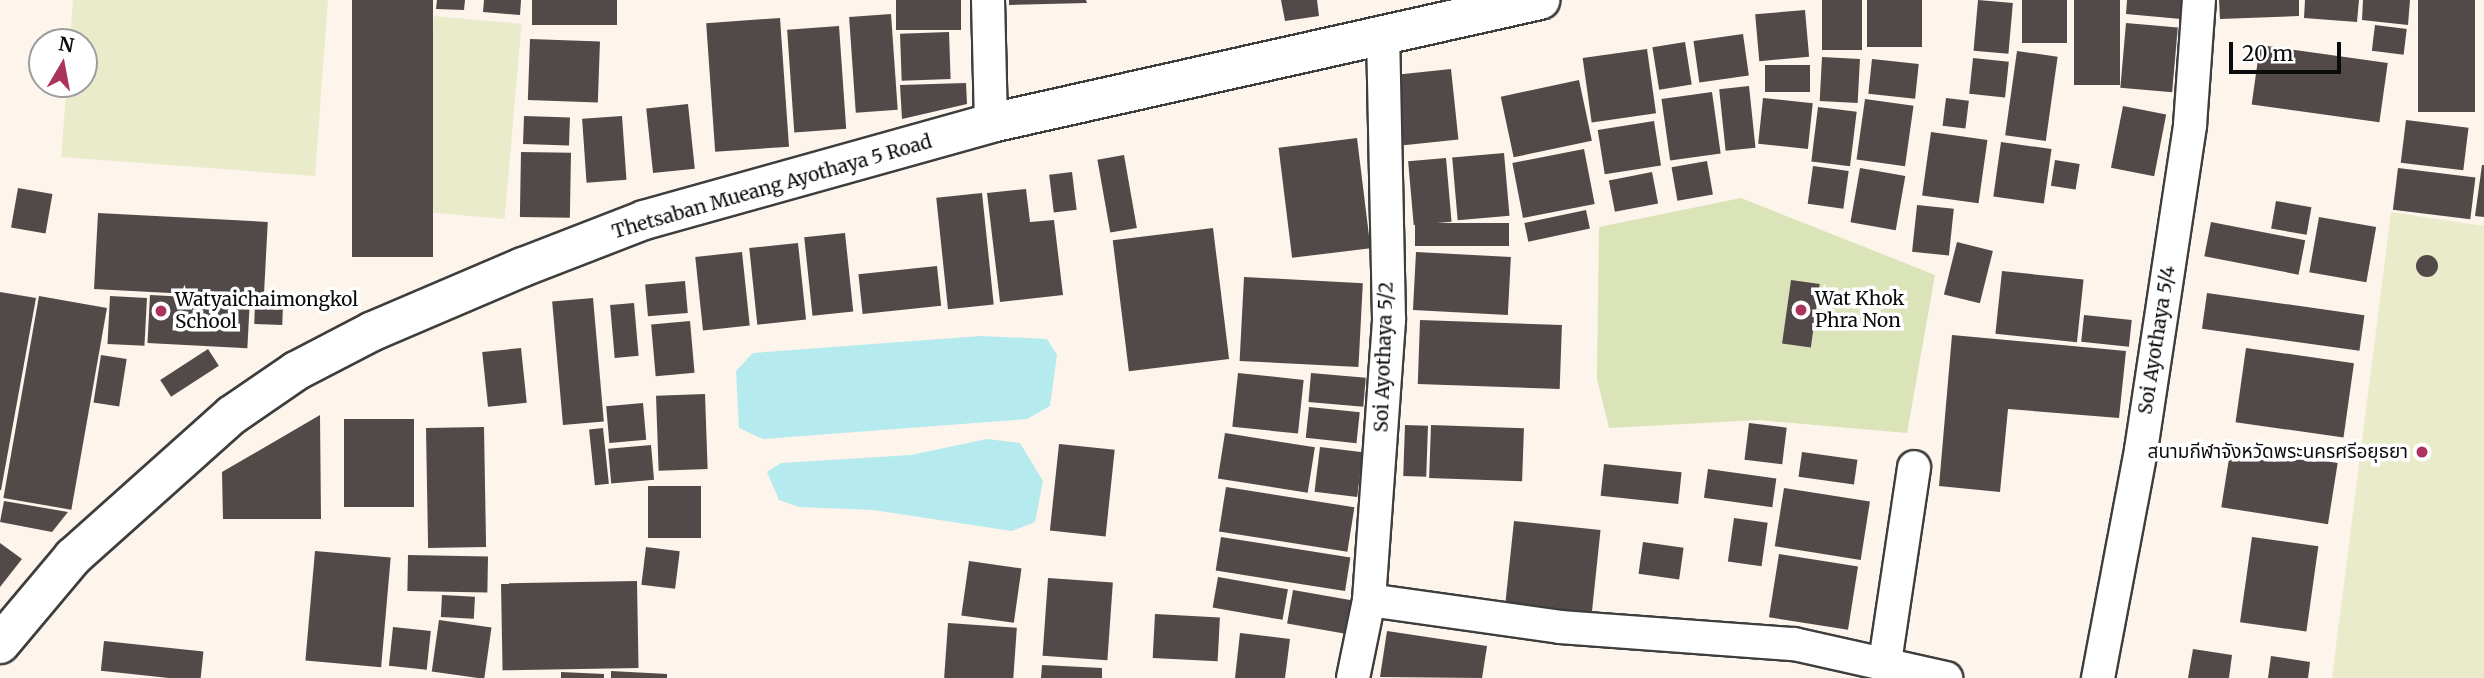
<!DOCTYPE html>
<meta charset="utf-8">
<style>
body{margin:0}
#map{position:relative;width:2484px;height:678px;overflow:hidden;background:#fdf4eb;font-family:Merriweather,"Noto Sans Thai",serif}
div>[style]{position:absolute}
.green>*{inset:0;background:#dbe3b9}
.pitch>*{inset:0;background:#eaebca;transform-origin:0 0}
.water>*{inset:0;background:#b5eaef}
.building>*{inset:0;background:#524a49;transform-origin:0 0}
.round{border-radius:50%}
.roads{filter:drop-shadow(2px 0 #3e3e3e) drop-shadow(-2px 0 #3e3e3e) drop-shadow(0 2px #3e3e3e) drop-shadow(0 -2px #3e3e3e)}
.minor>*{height:32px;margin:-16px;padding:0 16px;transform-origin:16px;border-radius:16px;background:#fff}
.tertiary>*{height:38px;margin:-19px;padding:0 19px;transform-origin:19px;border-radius:19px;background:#fff}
.dots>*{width:19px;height:19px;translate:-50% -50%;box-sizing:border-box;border:4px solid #fff;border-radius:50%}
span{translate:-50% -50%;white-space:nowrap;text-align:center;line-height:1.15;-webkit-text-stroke:7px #fff;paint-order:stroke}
.street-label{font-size:19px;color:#0b0b0b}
.poi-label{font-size:19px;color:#0b0b0b}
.left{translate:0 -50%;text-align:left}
.right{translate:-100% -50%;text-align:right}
.north{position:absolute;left:28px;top:28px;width:70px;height:70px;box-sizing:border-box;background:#fff;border:2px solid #9d9d9d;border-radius:50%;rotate:10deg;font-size:19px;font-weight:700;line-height:28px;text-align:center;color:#0b0b0b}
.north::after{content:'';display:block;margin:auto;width:24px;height:32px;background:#ab335c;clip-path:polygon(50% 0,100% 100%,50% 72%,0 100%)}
.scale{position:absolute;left:2229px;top:42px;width:112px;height:32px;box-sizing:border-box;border:4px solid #0b0b0b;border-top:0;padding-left:9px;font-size:21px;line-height:24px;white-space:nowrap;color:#0b0b0b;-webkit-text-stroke:5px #fff;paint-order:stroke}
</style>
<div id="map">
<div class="green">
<i style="clip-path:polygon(1741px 198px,1935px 275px,1907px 433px,1758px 420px,1609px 428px,1597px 379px,1599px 227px)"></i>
</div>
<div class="pitch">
<i style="clip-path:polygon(73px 0,328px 0,315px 176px,61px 157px,67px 84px,84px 84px,84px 42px,70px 42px)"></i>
<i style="left:434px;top:16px;width:88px;height:196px;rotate:5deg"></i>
<i style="clip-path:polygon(2391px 212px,2484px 226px,2484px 678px,2332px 678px)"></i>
</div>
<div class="water">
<i style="clip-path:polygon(981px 336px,1047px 339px,1057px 355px,1050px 406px,1027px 419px,763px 439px,739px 428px,736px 371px,753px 353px)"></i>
<i style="clip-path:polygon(987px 439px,1020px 443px,1043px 481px,1035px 522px,1012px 531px,873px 510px,799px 507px,779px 500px,767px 472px,781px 463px,911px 455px)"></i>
</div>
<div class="building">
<i style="left:352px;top:0;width:81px;height:257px"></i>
<i style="clip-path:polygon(437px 0,465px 0,464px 10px,436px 9px)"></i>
<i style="clip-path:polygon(484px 0,521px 0,520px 15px,483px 12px)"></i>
<i style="left:532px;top:0;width:85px;height:25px"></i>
<i style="left:896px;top:0;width:65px;height:30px"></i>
<i style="clip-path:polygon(1009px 0,1086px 0,1087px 3px,1009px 5px)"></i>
<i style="clip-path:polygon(1281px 0,1317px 0,1319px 16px,1285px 21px)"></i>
<i style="left:1822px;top:0;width:40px;height:50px"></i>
<i style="left:1867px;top:0;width:55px;height:47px"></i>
<i style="left:1978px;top:0;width:35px;height:51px;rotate:5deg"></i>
<i style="left:2022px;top:0;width:45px;height:43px"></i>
<i style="left:2074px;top:0;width:46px;height:85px"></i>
<i style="clip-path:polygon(2127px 0,2182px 0,2181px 19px,2126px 14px)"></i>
<i style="clip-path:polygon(2219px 0,2299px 0,2299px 16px,2220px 19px)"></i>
<i style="clip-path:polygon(2305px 0,2359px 0,2357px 22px,2304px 18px)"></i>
<i style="clip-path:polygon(2363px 0,2410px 0,2408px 25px,2362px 20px)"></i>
<i style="left:2418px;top:0;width:57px;height:112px"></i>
<i style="left:1805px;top:10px;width:47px;height:50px;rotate:85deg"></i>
<i style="left:891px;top:14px;width:96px;height:42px;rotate:86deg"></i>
<i style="left:780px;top:18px;width:129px;height:74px;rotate:86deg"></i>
<i style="left:2126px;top:23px;width:52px;height:65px;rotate:5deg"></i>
<i style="left:2375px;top:25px;width:32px;height:26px;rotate:7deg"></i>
<i style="left:839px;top:26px;width:103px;height:52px;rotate:86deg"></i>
<i style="left:949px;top:32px;width:47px;height:49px;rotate:88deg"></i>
<i style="left:1743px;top:34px;width:42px;height:50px;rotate:82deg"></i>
<i style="left:530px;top:39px;width:70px;height:61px;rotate:2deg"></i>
<i style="left:1685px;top:42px;width:43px;height:33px;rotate:81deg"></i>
<i style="left:2260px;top:45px;width:129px;height:60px;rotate:8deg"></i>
<i style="left:1647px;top:49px;width:65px;height:65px;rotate:82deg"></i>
<i style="left:2017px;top:51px;width:41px;height:85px;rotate:8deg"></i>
<i style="left:1822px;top:57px;width:38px;height:44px;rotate:3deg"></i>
<i style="left:1973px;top:58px;width:36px;height:36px;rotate:6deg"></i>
<i style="left:1872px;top:59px;width:47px;height:35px;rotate:6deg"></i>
<i style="left:1810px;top:65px;width:27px;height:45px;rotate:90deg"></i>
<i style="left:1451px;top:69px;width:71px;height:55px;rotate:84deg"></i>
<i style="left:1579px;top:80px;width:62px;height:80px;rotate:78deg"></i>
<i style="clip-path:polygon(966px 83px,967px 104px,902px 119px,900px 85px)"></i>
<i style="left:1749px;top:86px;width:62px;height:30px;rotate:84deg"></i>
<i style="left:1712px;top:92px;width:62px;height:51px;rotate:82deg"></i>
<i style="left:1763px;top:98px;width:50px;height:46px;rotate:6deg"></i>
<i style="left:1946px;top:98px;width:23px;height:28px;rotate:7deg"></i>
<i style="left:1865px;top:99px;width:49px;height:61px;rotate:8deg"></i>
<i style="left:688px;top:104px;width:65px;height:42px;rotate:84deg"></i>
<i style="left:2123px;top:106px;width:44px;height:63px;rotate:11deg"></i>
<i style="left:1818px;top:107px;width:39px;height:55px;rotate:7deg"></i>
<i style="left:524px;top:116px;width:46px;height:28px;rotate:2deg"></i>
<i style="left:622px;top:116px;width:64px;height:40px;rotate:86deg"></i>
<i style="left:2406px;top:120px;width:63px;height:43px;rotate:7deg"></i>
<i style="left:1654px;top:121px;width:45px;height:57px;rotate:81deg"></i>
<i style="left:1931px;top:132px;width:57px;height:64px;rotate:8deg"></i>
<i style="left:1357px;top:138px;width:111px;height:79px;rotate:83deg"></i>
<i style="left:2001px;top:142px;width:51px;height:55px;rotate:8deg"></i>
<i style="left:1584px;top:149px;width:56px;height:73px;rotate:79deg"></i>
<i style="left:521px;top:152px;width:50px;height:65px;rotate:1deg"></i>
<i style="left:1504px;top:153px;width:63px;height:52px;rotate:85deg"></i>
<i style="left:1124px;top:155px;width:74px;height:27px;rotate:80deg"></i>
<i style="left:1446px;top:158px;width:64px;height:38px;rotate:85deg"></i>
<i style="left:2055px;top:160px;width:25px;height:26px;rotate:9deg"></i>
<i style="left:1707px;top:161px;width:34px;height:36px;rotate:80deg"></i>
<i style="clip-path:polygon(2482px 165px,2484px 165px,2484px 217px,2475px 216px)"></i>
<i style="left:1813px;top:166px;width:36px;height:38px;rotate:8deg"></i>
<i style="left:1860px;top:168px;width:46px;height:55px;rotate:10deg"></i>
<i style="left:2398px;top:168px;width:78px;height:42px;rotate:7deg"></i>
<i style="left:1072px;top:172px;width:38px;height:23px;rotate:83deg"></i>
<i style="left:1652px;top:172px;width:32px;height:44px;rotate:79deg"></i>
<i style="left:18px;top:188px;width:35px;height:40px;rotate:10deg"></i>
<i style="clip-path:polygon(1026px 189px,1030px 222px,1054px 220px,1063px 295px,1000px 302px,987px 193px)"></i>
<i style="left:982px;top:193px;width:112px;height:46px;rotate:84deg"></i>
<i style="left:2276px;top:201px;width:36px;height:28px;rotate:10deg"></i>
<i style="left:1917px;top:205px;width:37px;height:47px;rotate:6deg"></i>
<i style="left:1586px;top:210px;width:19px;height:63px;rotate:78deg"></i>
<i style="left:98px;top:213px;width:170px;height:76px;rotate:3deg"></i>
<i style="left:2319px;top:217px;width:58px;height:56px;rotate:10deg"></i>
<i style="left:2211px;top:222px;width:96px;height:35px;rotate:11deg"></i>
<i style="left:1509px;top:223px;width:23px;height:94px;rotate:90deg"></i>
<i style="left:1213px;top:228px;width:132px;height:101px;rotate:83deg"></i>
<i style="left:845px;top:233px;width:79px;height:41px;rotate:84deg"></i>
<i style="left:1957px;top:242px;width:37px;height:54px;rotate:14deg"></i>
<i style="left:798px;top:243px;width:77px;height:49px;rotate:84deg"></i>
<i style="left:742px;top:252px;width:74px;height:47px;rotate:84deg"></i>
<i style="left:1416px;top:252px;width:95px;height:58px;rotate:3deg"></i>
<i class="round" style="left:2416px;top:255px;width:22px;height:22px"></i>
<i style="left:937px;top:266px;width:40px;height:79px;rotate:84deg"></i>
<i style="left:2002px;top:271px;width:82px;height:63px;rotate:6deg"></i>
<i style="left:1244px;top:277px;width:119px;height:84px;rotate:3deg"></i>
<i style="left:1791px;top:280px;width:29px;height:64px;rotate:8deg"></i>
<i style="left:685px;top:281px;width:32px;height:40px;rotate:85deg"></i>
<i style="clip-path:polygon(0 292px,36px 298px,1px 490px,0 490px)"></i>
<i style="left:2207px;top:293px;width:159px;height:36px;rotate:8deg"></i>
<i style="left:150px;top:295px;width:100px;height:48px;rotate:3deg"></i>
<i style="left:39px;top:296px;width:69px;height:205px;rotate:10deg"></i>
<i style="left:110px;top:296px;width:37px;height:48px;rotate:3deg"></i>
<i style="left:593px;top:298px;width:124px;height:41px;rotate:85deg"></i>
<i style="left:255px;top:303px;width:28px;height:21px;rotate:2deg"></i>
<i style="left:634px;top:303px;width:53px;height:24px;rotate:85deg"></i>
<i style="left:2084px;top:315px;width:48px;height:27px;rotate:6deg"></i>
<i style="left:1420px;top:320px;width:142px;height:64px;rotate:2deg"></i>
<i style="left:690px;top:321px;width:52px;height:39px;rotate:85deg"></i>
<i style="clip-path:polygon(1952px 335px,2126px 351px,2119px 418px,2008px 409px,2000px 492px,1939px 486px)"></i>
<i style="left:521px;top:348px;width:55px;height:39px;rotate:84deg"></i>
<i style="left:2246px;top:348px;width:109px;height:75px;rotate:8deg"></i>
<i style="left:208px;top:349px;width:20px;height:57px;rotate:57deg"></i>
<i style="left:101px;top:355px;width:26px;height:48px;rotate:9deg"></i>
<i style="left:1238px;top:373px;width:66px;height:54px;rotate:6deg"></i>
<i style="left:1311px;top:373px;width:55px;height:29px;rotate:5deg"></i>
<i style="left:705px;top:394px;width:75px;height:49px;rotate:88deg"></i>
<i style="left:643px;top:403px;width:37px;height:37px;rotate:85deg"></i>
<i style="left:1309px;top:407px;width:51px;height:31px;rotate:6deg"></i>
<i style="clip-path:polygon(320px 415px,321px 519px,223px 519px,222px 472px)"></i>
<i style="left:344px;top:419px;width:70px;height:88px"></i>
<i style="left:1749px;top:423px;width:38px;height:37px;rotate:7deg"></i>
<i style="left:1405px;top:425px;width:23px;height:51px;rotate:2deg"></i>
<i style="left:1431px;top:425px;width:93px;height:53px;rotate:2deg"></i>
<i style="left:484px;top:427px;width:120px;height:58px;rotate:89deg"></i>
<i style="left:603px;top:428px;width:56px;height:14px;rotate:84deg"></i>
<i style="left:1225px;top:433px;width:91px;height:46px;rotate:9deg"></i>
<i style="left:1059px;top:444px;width:56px;height:87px;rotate:6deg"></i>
<i style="left:651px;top:445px;width:35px;height:43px;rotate:85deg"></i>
<i style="left:2231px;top:446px;width:108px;height:62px;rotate:9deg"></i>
<i style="left:1320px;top:447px;width:43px;height:45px;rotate:7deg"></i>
<i style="left:1802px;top:452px;width:56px;height:25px;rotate:8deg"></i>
<i style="left:1604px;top:464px;width:78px;height:32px;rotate:6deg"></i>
<i style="left:1708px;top:469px;width:69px;height:29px;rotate:8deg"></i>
<i style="left:648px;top:486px;width:53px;height:52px"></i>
<i style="left:1226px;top:487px;width:130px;height:45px;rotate:9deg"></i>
<i style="left:1784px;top:488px;width:87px;height:59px;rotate:9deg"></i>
<i style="clip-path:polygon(4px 501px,68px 512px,52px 532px,0 522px)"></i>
<i style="left:1734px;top:518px;width:34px;height:44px;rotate:8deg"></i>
<i style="left:1514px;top:521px;width:87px;height:83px;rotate:6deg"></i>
<i style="left:1221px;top:537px;width:131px;height:34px;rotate:9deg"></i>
<i style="left:2252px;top:537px;width:67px;height:86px;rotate:8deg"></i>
<i style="left:1643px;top:542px;width:41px;height:32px;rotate:8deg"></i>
<i style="clip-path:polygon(0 543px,22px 559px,0 587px)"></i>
<i style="left:646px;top:547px;width:34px;height:38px;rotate:7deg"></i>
<i style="left:315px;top:551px;width:76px;height:110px;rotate:5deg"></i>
<i style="left:1779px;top:554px;width:80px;height:64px;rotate:9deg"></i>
<i style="left:408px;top:555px;width:80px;height:36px;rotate:1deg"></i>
<i style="left:969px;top:561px;width:53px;height:55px;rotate:8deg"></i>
<i style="left:1218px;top:577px;width:71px;height:31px;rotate:10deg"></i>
<i style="left:1048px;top:578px;width:65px;height:78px;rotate:4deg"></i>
<i style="left:637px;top:581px;width:87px;height:136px;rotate:89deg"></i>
<i style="left:1293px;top:590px;width:68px;height:34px;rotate:10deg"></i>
<i style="left:442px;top:595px;width:33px;height:22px;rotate:3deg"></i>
<i style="left:1155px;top:614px;width:65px;height:44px;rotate:3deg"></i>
<i style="left:439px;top:620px;width:53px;height:52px;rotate:8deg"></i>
<i style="left:948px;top:623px;width:69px;height:55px;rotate:4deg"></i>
<i style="left:393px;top:627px;width:38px;height:39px;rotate:6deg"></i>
<i style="clip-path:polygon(1387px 631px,1487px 646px,1482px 678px,1380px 677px)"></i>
<i style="clip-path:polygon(1240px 633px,1290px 639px,1285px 678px,1235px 678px)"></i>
<i style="left:104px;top:641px;width:100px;height:30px;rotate:6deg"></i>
<i style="clip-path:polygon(2193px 649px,2232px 655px,2229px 678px,2188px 678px)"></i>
<i style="clip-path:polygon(2271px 656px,2310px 662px,2308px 678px,2268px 678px)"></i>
<i style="clip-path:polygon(1042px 665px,1102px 668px,1102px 678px,1041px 678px)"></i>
<i style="clip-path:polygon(611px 671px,667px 674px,667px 678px,611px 678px)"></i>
<i style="clip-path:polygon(561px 672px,604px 674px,604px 678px,561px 678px)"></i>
</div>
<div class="roads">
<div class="minor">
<i style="left:988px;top:0;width:123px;rotate:88.6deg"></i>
<i style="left:1369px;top:600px;width:193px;rotate:8deg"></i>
<i style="left:1560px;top:627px;width:235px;rotate:4.2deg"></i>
<i style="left:1794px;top:644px;width:156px;rotate:12.6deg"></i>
<i style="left:1885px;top:662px;width:197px;rotate:-81.5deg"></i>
<i style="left:1353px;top:678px;width:80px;rotate:-78.4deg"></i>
<i style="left:1369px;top:600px;width:282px;rotate:-85.9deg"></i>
<i style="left:1389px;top:319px;width:285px;rotate:-91.2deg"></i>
<i style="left:2098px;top:678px;width:232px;rotate:-79.3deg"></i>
<i style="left:2141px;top:450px;width:329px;rotate:-81.4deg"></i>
<i style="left:2190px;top:125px;width:125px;rotate:-85.9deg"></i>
</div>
<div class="tertiary">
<i style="left:0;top:644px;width:114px;rotate:-50deg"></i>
<i style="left:73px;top:557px;width:213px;rotate:-41.8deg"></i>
<i style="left:232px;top:415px;width:78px;rotate:-34.5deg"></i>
<i style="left:296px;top:371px;width:87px;rotate:-27.5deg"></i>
<i style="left:373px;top:331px;width:163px;rotate:-23.1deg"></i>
<i style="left:523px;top:267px;width:130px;rotate:-21.2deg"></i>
<i style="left:644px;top:220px;width:360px;rotate:-15.6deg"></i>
<i style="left:991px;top:123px;width:563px;rotate:-12.63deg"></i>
</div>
</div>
<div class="dots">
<i style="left:1801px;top:310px;background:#ab335c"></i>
<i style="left:161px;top:311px;background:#ab335c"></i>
<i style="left:2422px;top:452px;background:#ab335c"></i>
</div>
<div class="street-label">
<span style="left:772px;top:187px;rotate:-16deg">Thetsaban Mueang Ayothaya 5 Road</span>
<span style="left:2157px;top:340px;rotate:-81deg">Soi Ayothaya 5/4</span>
<span style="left:1384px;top:357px;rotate:-88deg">Soi Ayothaya 5/2</span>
</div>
<div class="poi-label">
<span class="left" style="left:1815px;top:310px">Wat Khok<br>Phra Non</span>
<span class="left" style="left:175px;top:311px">Watyaichaimongkol<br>School</span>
<span class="right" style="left:2408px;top:452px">สนามกีฬาจังหวัดพระนครศรีอยุธยา</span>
</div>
<div class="north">N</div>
<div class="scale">20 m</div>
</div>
